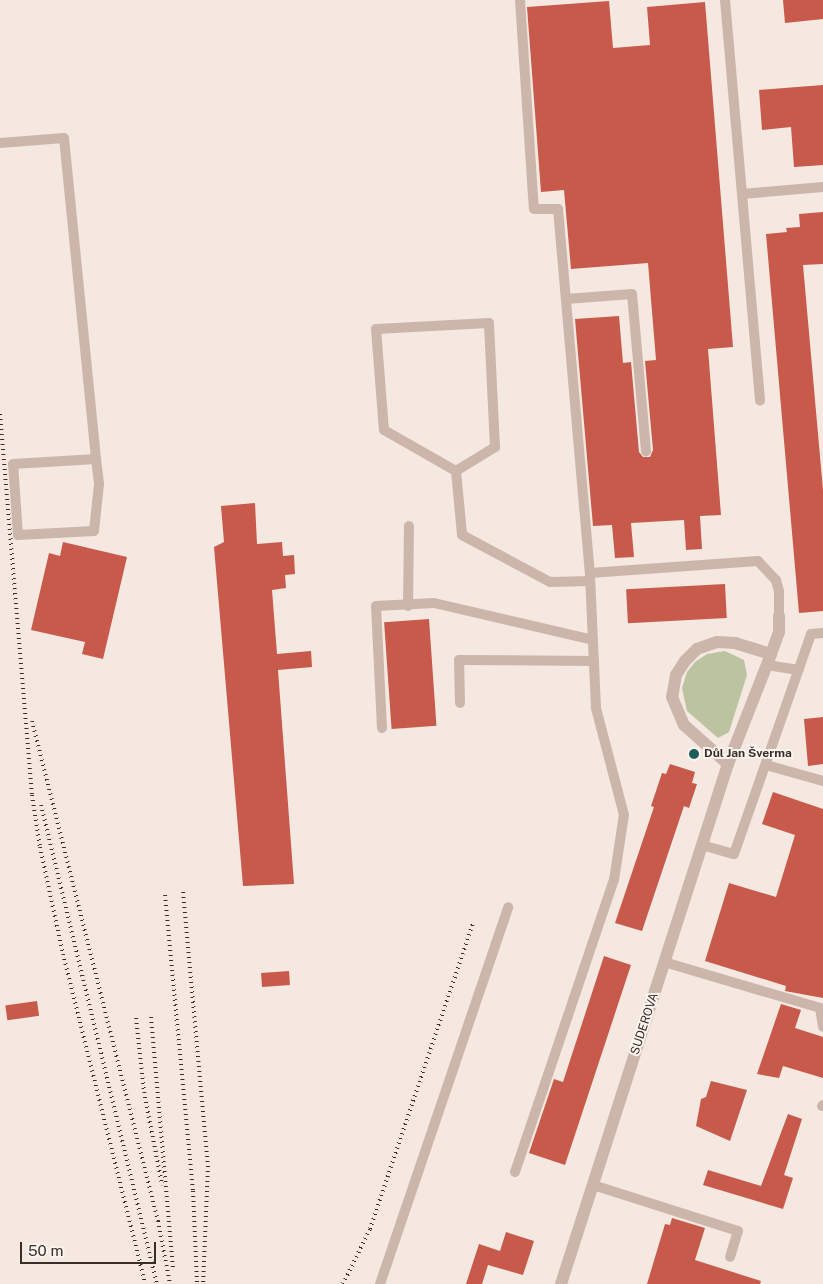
<!DOCTYPE html>
<meta charset="utf-8">
<style>
body{margin:0}
#map{position:relative;width:823px;height:1284px;overflow:hidden;background:#f4e8e0;font-family:"Public Sans",sans-serif}
div>[style]{position:absolute}
.green>*{inset:0;background:#bcc3a0}
.building>*{inset:0;background:#c75a4b;transform-origin:0 0}
.lane>*{height:10px;margin:-5px;padding:0 5px;transform-origin:5px;border-radius:5px;background:#ccb6ac}
.street>*{height:12px;margin:-6px;padding:0 6px;transform-origin:6px;border-radius:6px;background:#ccb6ac}
.rail>*{height:4px;margin-top:-2px;transform-origin:0;background:repeating-linear-gradient(90deg,#3a2e2b 0 1px,transparent 0 5px)}
.dots>*{width:14px;height:14px;translate:-50% -50%;box-sizing:border-box;border:2px solid #fbf3ed;border-radius:50%}
span{translate:-50% -50%;white-space:nowrap;text-align:center;line-height:1.15;-webkit-text-stroke:4px #fbf3ed;paint-order:stroke}
.poi-label{font-size:12px;color:#3a2e2b;font-weight:700}
.left{translate:0 -50%;text-align:left}
.street-label{font-size:12px;color:#3a2e2b}
.scale{position:absolute;left:20px;top:1242px;width:136px;height:22px;box-sizing:border-box;border:2px solid #3a2e2b;border-top:0;padding-left:6px;font-size:15px;line-height:18px;white-space:nowrap;color:#3a2e2b;-webkit-text-stroke:4px #fbf3ed;paint-order:stroke}
</style>
<div id="map">
<div class="green">
<i style="clip-path:polygon(725px 651px,744px 660px,747px 675px,729px 732px,718px 738px,687px 711px,682px 688px,687px 672px,695px 662px,707px 654px)"></i>
</div>
<div class="building">
<i style="clip-path:polygon(783px 0,823px 0,823px 19px,785px 23px)"></i>
<i style="clip-path:polygon(609px 1px,613px 48px,650px 45px,647px 7px,705px 2px,733px 347px,708px 349px,721px 515px,700px 516px,702px 549px,686px 550px,684px 520px,631px 523px,634px 557px,615px 558px,612px 525px,593px 526px,575px 319px,619px 316px,623px 363px,631px 362px,639px 452px,643px 457px,650px 457px,653px 450px,645px 361px,656px 360px,648px 263px,571px 269px,564px 190px,541px 192px,527px 7px)"></i>
<i style="clip-path:polygon(823px 85px,823px 165px,794px 167px,791px 127px,762px 130px,759px 90px)"></i>
<i style="clip-path:polygon(823px 212px,823px 264px,803px 265px,823px 490px,823px 611px,799px 613px,766px 234px,787px 232px,786px 228px,800px 227px,799px 214px)"></i>
<i style="clip-path:polygon(255px 503px,257px 544px,282px 542px,283px 556px,294px 555px,295px 574px,285px 575px,286px 588px,272px 590px,277px 654px,311px 651px,312px 667px,278px 670px,294px 884px,243px 886px,214px 547px,224px 542px,221px 506px)"></i>
<i style="clip-path:polygon(63px 542px,127px 557px,103px 659px,82px 654px,85px 642px,31px 630px,49px 553px,60px 556px)"></i>
<i style="left:725px;top:584px;width:34px;height:99px;rotate:87deg"></i>
<i style="left:429px;top:619px;width:107px;height:45px;rotate:86deg"></i>
<i style="clip-path:polygon(823px 717px,823px 764px,808px 766px,804px 719px)"></i>
<i style="clip-path:polygon(670px 764px,695px 772px,692px 783px,697px 784px,689px 808px,684px 806px,642px 931px,615px 923px,654px 807px,651px 806px,662px 773px,666px 774px)"></i>
<i style="clip-path:polygon(773px 792px,823px 809px,823px 998px,785px 991px,786px 986px,705px 961px,729px 883px,776px 897px,795px 835px,762px 824px)"></i>
<i style="clip-path:polygon(604px 956px,631px 965px,565px 1165px,529px 1153px,554px 1079px,563px 1082px)"></i>
<i style="left:289px;top:971px;width:14px;height:28px;rotate:86deg"></i>
<i style="left:37px;top:1001px;width:15px;height:32px;rotate:82deg"></i>
<i style="clip-path:polygon(781px 1004px,801px 1010px,795px 1028px,823px 1037px,823px 1078px,783px 1066px,779px 1078px,757px 1074px)"></i>
<i style="clip-path:polygon(711px 1081px,747px 1090px,730px 1141px,696px 1126px,701px 1099px,706px 1097px)"></i>
<i style="clip-path:polygon(788px 1114px,802px 1119px,784px 1175px,793px 1178px,783px 1209px,703px 1185px,708px 1170px,761px 1186px)"></i>
<i style="clip-path:polygon(672px 1218px,705px 1228px,695px 1260px,761px 1281px,760px 1284px,647px 1284px,665px 1224px,670px 1225px)"></i>
<i style="clip-path:polygon(506px 1232px,534px 1241px,523px 1275px,488px 1265px,482px 1284px,466px 1284px,479px 1244px,500px 1251px)"></i>
</div>
<div class="lane">
<i style="left:520px;top:0;width:209px;rotate:86.2deg"></i>
<i style="left:534px;top:209px;width:24px"></i>
<i style="left:558px;top:209px;width:365px;rotate:85deg"></i>
<i style="left:590px;top:573px;width:168px;rotate:-4.1deg"></i>
<i style="left:758px;top:561px;width:26px;rotate:47deg"></i>
<i style="left:776px;top:580px;width:11px;rotate:75deg"></i>
<i style="left:779px;top:591px;width:25px;rotate:90deg"></i>
<i style="left:725px;top:0;width:402px;rotate:85deg"></i>
<i style="left:0;top:143px;width:64px;rotate:-4.5deg"></i>
<i style="left:64px;top:138px;width:323px;rotate:84.3deg"></i>
<i style="left:96px;top:459px;width:25px;rotate:83deg"></i>
<i style="left:99px;top:484px;width:47px;rotate:96.1deg"></i>
<i style="left:94px;top:531px;width:76px;rotate:177deg"></i>
<i style="left:18px;top:535px;width:71px;rotate:-94deg"></i>
<i style="left:13px;top:464px;width:83px;rotate:-3.4deg"></i>
<i style="left:742px;top:194px;width:81px;rotate:-4.9deg"></i>
<i style="left:566px;top:299px;width:66px;rotate:-4.3deg"></i>
<i style="left:632px;top:294px;width:158px;rotate:84.9deg"></i>
<i style="left:456px;top:471px;width:46px;rotate:-31.6deg"></i>
<i style="left:495px;top:447px;width:124px;rotate:-92.8deg"></i>
<i style="left:489px;top:323px;width:113px;rotate:177deg"></i>
<i style="left:376px;top:329px;width:101px;rotate:85.5deg"></i>
<i style="left:384px;top:430px;width:83px;rotate:29.7deg"></i>
<i style="left:456px;top:471px;width:64px;rotate:84.6deg"></i>
<i style="left:462px;top:535px;width:100px;rotate:28.1deg"></i>
<i style="left:550px;top:582px;width:40px;rotate:-1.4deg"></i>
<i style="left:408px;top:606px;width:80px;rotate:-89.3deg"></i>
<i style="left:767px;top:665px;width:32px;rotate:9deg"></i>
<i style="left:460px;top:703px;width:43px;rotate:-91.3deg"></i>
<i style="left:459px;top:660px;width:135px;rotate:0.4deg"></i>
<i style="left:382px;top:728px;width:122px;rotate:-92.8deg"></i>
<i style="left:376px;top:606px;width:58px;rotate:-3deg"></i>
<i style="left:434px;top:603px;width:163px;rotate:13.1deg"></i>
<i style="left:766px;top:765px;width:59px;rotate:15.7deg"></i>
<i style="left:702px;top:845px;width:33px;rotate:16deg"></i>
<i style="left:734px;top:854px;width:233px;rotate:-70.7deg"></i>
<i style="left:811px;top:634px;width:12px;rotate:-5deg"></i>
<i style="left:664px;top:962px;width:163px;rotate:16.4deg"></i>
<i style="left:820px;top:1008px;width:19px;rotate:81deg"></i>
<i style="left:822px;top:1106px;width:1px;rotate:-45deg"></i>
<i style="left:515px;top:1172px;width:308px;rotate:-71.3deg"></i>
<i style="left:614px;top:880px;width:66px;rotate:-81.3deg"></i>
<i style="left:624px;top:815px;width:111px;rotate:-104.7deg"></i>
<i style="left:596px;top:708px;width:134px;rotate:-92.6deg"></i>
<i style="left:593px;top:1185px;width:152px;rotate:17.6deg"></i>
<i style="left:738px;top:1231px;width:27px;rotate:107deg"></i>
<i style="left:380px;top:1284px;width:398px;rotate:-71.2deg"></i>
</div>
<div class="street">
<i style="left:771px;top:654px;width:23px;rotate:-70deg"></i>
<i style="left:779px;top:632px;width:16px;rotate:-90deg"></i>
<i style="left:561px;top:1284px;width:546px;rotate:-72.2deg"></i>
<i style="left:728px;top:764px;width:118px;rotate:-68.6deg"></i>
<i style="left:771px;top:654px;width:37px;rotate:-163deg"></i>
<i style="left:736px;top:643px;width:19px;rotate:-177deg"></i>
<i style="left:717px;top:642px;width:21px;rotate:161deg"></i>
<i style="left:697px;top:649px;width:17px;rotate:135deg"></i>
<i style="left:685px;top:661px;width:17px;rotate:123deg"></i>
<i style="left:676px;top:675px;width:22px;rotate:100deg"></i>
<i style="left:672px;top:697px;width:30px;rotate:67deg"></i>
<i style="left:684px;top:725px;width:59px;rotate:41.6deg"></i>
</div>
<div class="rail">
<i style="left:0;top:414px;width:382px;rotate:85.2deg"></i>
<i style="left:32px;top:795px;width:53px;rotate:81.3deg"></i>
<i style="left:40px;top:847px;width:109px;rotate:77.9deg"></i>
<i style="left:63px;top:954px;width:340px;rotate:76deg"></i>
<i style="left:32px;top:721px;width:516px;rotate:75.86deg"></i>
<i style="left:158px;top:1221px;width:64px;rotate:79.2deg"></i>
<i style="left:41px;top:805px;width:493px;rotate:76.4deg"></i>
<i style="left:183px;top:892px;width:275px;rotate:84.8deg"></i>
<i style="left:208px;top:1166px;width:118px;rotate:92.4deg"></i>
<i style="left:165px;top:895px;width:297px;rotate:84.6deg"></i>
<i style="left:193px;top:1191px;width:93px;rotate:87.5deg"></i>
<i style="left:151px;top:1017px;width:253px;rotate:85deg"></i>
<i style="left:136px;top:1018px;width:74px;rotate:83.8deg"></i>
<i style="left:144px;top:1092px;width:95px;rotate:79deg"></i>
<i style="left:343px;top:1284px;width:61px;rotate:-63.9deg"></i>
<i style="left:370px;top:1229px;width:323px;rotate:-71.4deg"></i>
</div>
<div class="dots">
<i style="left:694px;top:754px;background:#1f5d59"></i>
</div>
<div class="poi-label">
<span class="left" style="left:704px;top:754px">Důl Jan Šverma</span>
</div>
<div class="street-label">
<span style="left:645px;top:1024px;rotate:-72deg">SUDEROVA</span>
</div>
<div class="scale">50 m</div>
</div>
